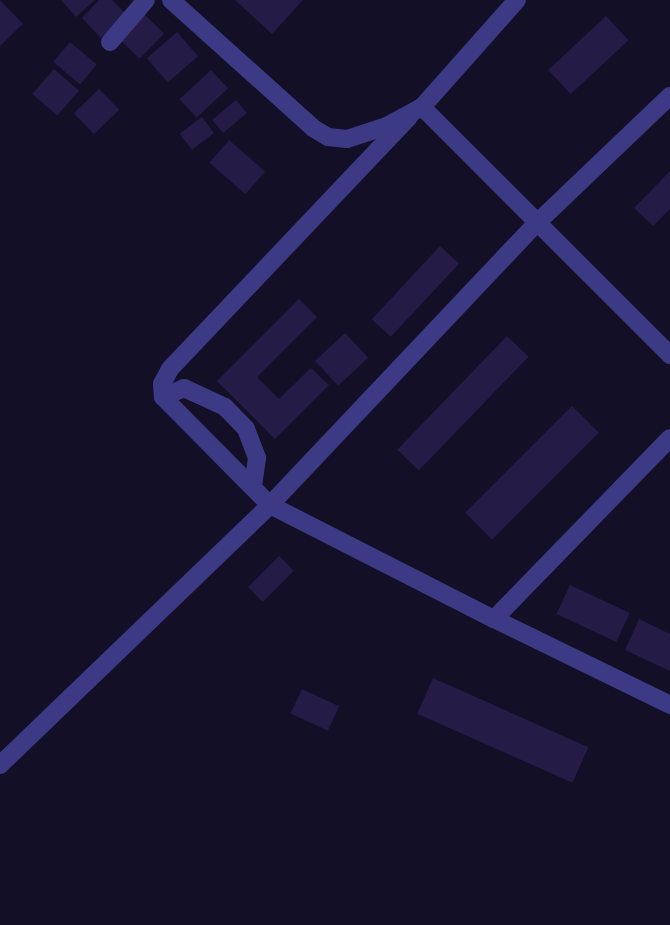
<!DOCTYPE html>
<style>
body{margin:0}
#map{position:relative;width:670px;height:925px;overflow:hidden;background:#130f26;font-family:Poppins,sans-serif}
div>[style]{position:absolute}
.building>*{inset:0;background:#241b47;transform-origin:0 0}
.minor>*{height:18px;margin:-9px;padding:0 9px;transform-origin:9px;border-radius:9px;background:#3d3a85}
span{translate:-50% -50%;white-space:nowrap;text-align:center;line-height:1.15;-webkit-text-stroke:5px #130f26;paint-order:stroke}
</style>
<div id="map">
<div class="building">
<i style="clip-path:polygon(0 0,23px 24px,0 46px)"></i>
<i style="clip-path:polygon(61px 0,95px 0,76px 17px)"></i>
<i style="clip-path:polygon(99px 0,112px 0,125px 13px,101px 38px,82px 18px)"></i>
<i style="clip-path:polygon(235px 0,303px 0,272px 34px)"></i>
<i style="left:144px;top:14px;width:28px;height:35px;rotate:44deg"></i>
<i style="left:606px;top:16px;width:33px;height:79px;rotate:47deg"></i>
<i style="left:177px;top:32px;width:32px;height:40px;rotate:49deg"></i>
<i style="left:70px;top:42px;width:35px;height:26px;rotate:40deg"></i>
<i style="left:54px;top:69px;width:33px;height:33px;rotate:41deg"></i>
<i style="left:211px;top:70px;width:25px;height:43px;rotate:47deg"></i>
<i style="left:99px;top:89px;width:29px;height:35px;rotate:46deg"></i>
<i style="left:236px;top:100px;width:17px;height:31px;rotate:50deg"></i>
<i style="left:202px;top:117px;width:20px;height:28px;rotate:53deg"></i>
<i style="left:229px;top:140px;width:48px;height:30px;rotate:41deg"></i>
<i style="clip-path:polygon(670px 171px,670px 209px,653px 226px,634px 208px)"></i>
<i style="left:440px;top:246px;width:26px;height:100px;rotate:43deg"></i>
<i style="clip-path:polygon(299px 299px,317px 317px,257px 377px,279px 399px,311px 368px,329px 385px,275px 439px,217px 381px)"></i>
<i style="left:345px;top:333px;width:34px;height:41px;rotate:47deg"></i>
<i style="left:507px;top:336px;width:30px;height:158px;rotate:44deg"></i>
<i style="left:572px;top:406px;width:38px;height:151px;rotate:45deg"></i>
<i style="left:279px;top:556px;width:21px;height:44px;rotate:45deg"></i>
<i style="left:570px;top:585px;width:66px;height:32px;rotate:25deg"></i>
<i style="clip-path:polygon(639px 619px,670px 634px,670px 671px,625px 650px)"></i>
<i style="left:433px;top:678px;width:170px;height:39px;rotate:24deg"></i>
<i style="left:302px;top:689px;width:41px;height:27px;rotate:25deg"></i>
</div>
<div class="minor">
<i style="left:171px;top:0;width:191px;rotate:42deg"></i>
<i style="left:313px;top:128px;width:17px;rotate:31deg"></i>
<i style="left:328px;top:137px;width:19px;rotate:6deg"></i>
<i style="left:347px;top:139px;width:40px;rotate:-18deg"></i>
<i style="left:385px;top:127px;width:42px;rotate:-28.4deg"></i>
<i style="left:422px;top:107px;width:143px;rotate:-48.4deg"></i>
<i style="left:110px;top:42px;width:55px;rotate:-49.4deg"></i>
<i style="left:422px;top:107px;width:351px;rotate:45deg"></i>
<i style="left:409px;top:117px;width:347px;rotate:133.5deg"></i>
<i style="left:170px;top:369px;width:17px;rotate:118deg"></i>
<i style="left:162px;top:384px;width:13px;rotate:86deg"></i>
<i style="left:163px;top:397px;width:152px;rotate:45.3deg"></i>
<i style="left:270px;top:505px;width:251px;rotate:27deg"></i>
<i style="left:494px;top:619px;width:252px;rotate:-45.8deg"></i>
<i style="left:163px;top:397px;width:23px;rotate:-23deg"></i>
<i style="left:184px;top:388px;width:45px;rotate:24.9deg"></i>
<i style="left:225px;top:407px;width:30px;rotate:46deg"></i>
<i style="left:246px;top:429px;width:31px;rotate:69deg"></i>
<i style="left:257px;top:458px;width:29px;rotate:98deg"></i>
<i style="left:494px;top:619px;width:196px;rotate:26deg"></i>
<i style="left:0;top:765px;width:375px;rotate:-43.9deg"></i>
<i style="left:270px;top:505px;width:391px;rotate:-46.6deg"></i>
<i style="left:539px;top:221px;width:181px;rotate:-43.7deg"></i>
</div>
</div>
